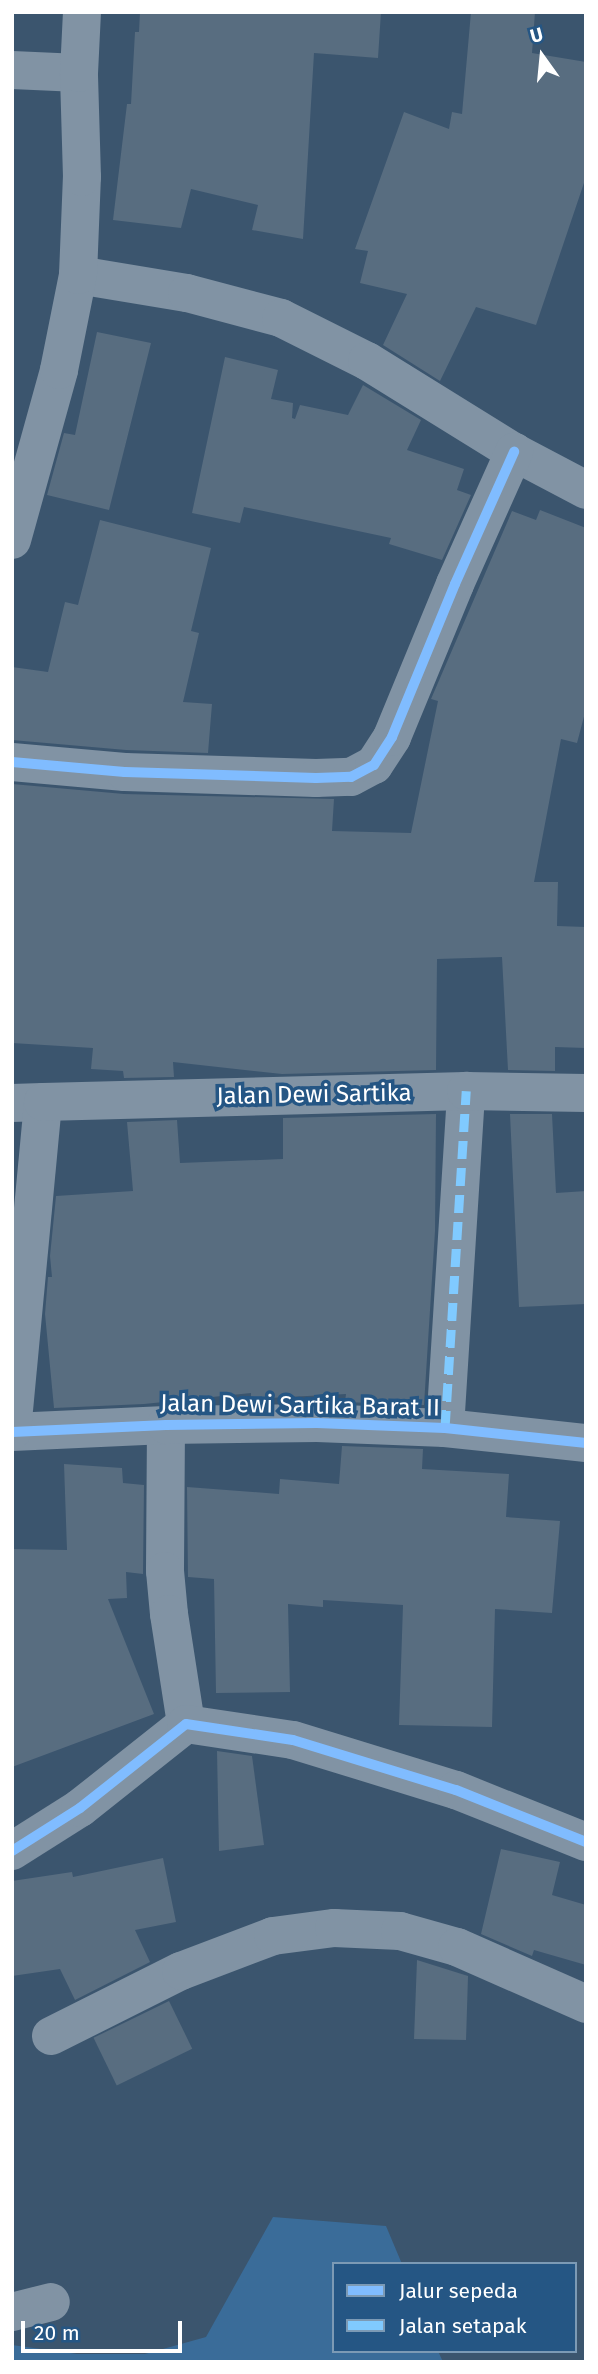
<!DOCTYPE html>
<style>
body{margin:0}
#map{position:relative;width:598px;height:2374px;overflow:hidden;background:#3b556e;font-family:"Fira Sans",sans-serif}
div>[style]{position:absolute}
.green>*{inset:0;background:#3a6c99}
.building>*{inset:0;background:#586d80;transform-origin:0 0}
.minor>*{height:38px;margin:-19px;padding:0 19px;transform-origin:19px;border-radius:19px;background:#8193a4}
.tertiary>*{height:38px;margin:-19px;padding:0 19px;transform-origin:19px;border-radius:19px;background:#8193a4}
.quiet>*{height:9px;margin-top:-4.5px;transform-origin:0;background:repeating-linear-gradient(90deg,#80caff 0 18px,transparent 0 27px)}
.cycleway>*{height:10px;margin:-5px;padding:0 5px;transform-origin:5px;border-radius:5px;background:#80bcff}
span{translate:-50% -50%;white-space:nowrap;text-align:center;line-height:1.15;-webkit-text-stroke:7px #255684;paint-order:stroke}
.street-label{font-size:24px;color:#fff}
.frame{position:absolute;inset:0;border:14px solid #fff;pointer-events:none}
.legend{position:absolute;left:332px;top:2262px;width:245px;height:91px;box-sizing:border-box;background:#255684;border:2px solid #7c9ab5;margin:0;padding:9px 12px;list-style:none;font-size:21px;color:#fff}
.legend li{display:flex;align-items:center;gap:14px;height:35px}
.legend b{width:35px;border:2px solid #7c9ab5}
.north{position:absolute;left:507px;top:21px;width:70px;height:70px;-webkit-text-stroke:5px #255684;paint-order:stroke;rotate:345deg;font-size:19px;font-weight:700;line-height:28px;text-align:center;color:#fff}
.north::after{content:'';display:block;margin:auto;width:24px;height:32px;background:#fff;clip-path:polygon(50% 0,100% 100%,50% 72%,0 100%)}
.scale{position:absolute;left:21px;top:2321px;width:161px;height:32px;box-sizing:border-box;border:4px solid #fff;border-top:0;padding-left:9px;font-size:21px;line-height:24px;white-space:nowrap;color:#fff;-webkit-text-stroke:5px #255684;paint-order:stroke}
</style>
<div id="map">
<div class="green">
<i style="clip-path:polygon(273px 2217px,386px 2226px,402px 2264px,334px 2264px,334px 2351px,438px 2351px,443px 2362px,12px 2362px,12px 2345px,77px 2354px,145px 2354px,206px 2337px)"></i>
</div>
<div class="building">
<i style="clip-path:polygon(140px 12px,381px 12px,378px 58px,314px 53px,303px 239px,252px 230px,258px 205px,191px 189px,181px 228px,113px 220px,127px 104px,131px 104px,135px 32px,139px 32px)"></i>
<i style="clip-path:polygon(471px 12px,535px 12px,532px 53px,586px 62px,586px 177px,536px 325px,476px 307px,440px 381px,383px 345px,407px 294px,360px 283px,368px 251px,355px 249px,404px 112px,449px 129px,452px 112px,462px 114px)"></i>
<i style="clip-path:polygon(97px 332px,151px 343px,109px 510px,47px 495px,64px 433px,75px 435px)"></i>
<i style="clip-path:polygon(225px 357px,278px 370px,271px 399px,293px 403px,292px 418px,295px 419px,300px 405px,348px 415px,363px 385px,421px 420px,407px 450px,464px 469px,457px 490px,471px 495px,442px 560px,389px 544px,391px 538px,244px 507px,240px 523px,192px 513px)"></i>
<i style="clip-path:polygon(540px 510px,586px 528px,586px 709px,577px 743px,561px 739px,534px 882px,558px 882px,557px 926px,586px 927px,586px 1048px,555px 1047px,555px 1071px,508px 1070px,502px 957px,437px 959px,436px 1070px,282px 1074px,173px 1062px,174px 1077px,124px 1078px,123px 1071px,91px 1069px,93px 1048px,12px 1043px,12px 784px,124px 794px,334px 799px,332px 831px,411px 833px,438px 701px,431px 699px,512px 511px,536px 520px)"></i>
<i style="clip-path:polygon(100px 520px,211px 548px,191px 631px,199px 633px,183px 702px,212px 704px,208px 753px,126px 750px,12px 740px,12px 667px,48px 672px,65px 602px,78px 605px)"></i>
<i style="clip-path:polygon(436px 1114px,435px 1231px,424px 1405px,345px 1402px,346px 1394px,251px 1399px,251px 1393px,144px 1404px,54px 1408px,45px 1314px,48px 1277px,52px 1277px,50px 1256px,56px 1196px,133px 1191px,127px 1122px,177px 1120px,180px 1163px,283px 1159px,283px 1118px)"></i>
<i style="clip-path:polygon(510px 1114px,552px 1114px,556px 1193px,586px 1191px,586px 1304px,519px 1307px)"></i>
<i style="clip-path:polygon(342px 1446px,423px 1449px,422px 1469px,509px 1474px,506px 1517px,560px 1521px,552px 1613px,495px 1609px,492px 1727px,399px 1725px,403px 1605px,323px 1600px,323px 1607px,288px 1604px,290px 1692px,216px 1693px,214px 1579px,188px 1577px,187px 1487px,279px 1494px,280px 1479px,339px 1484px)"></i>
<i style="clip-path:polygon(64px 1464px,122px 1468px,123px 1483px,144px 1485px,143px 1574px,126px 1572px,127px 1598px,108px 1599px,154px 1714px,12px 1767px,12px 1549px,67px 1550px)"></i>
<i style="clip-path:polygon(217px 1751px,252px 1756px,264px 1845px,219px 1851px)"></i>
<i style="clip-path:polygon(501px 1849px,560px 1862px,552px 1895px,586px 1905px,586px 1965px,534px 1950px,532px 1956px,481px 1934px)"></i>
<i style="clip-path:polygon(163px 1858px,176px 1922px,135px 1930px,150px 1962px,75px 2000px,60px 1969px,12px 1976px,12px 1881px,72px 1872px,73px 1877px)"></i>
<i style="clip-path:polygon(417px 1960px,468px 1976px,466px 2040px,414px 2039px)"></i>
<i style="left:169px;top:2001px;width:53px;height:84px;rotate:64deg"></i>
</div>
<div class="minor">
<i style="left:12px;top:70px;width:67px;rotate:2.6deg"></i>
<i style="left:78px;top:275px;width:110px;rotate:9.4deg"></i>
<i style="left:187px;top:293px;width:97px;rotate:14.9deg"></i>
<i style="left:281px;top:318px;width:96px;rotate:26.6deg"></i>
<i style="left:367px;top:361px;width:173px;rotate:31.8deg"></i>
<i style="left:514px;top:452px;width:81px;rotate:27.8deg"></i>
<i style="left:12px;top:540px;width:176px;rotate:-74.5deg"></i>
<i style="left:59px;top:370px;width:97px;rotate:-78.7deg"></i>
<i style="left:78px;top:275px;width:98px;rotate:-87.7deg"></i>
<i style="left:82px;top:177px;width:104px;rotate:-91.7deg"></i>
<i style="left:79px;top:73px;width:61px;rotate:-87.2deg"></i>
<i style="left:12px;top:762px;width:113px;rotate:5.1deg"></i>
<i style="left:125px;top:772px;width:191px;rotate:1.8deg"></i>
<i style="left:316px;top:778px;width:35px;rotate:-2deg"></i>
<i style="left:351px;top:777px;width:26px;rotate:-28deg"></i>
<i style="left:374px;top:765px;width:33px;rotate:-57deg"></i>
<i style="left:392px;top:737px;width:165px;rotate:-67.6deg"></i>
<i style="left:455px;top:584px;width:145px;rotate:-65.9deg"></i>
<i style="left:12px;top:1103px;width:31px;rotate:-2deg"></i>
<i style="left:166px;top:1425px;width:146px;rotate:90.4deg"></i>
<i style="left:165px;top:1571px;width:43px;rotate:84.7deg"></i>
<i style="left:169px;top:1614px;width:111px;rotate:81.2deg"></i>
<i style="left:445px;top:1428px;width:338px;rotate:-86.4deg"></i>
<i style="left:12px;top:1432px;width:154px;rotate:-2.6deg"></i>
<i style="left:166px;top:1425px;width:151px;rotate:-0.8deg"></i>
<i style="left:317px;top:1423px;width:128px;rotate:2.2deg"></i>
<i style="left:445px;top:1428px;width:142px;rotate:6.1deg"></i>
<i style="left:12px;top:1851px;width:80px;rotate:-32.3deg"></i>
<i style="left:80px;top:1808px;width:135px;rotate:-38.4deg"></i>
<i style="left:186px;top:1724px;width:108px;rotate:8.5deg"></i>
<i style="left:293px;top:1740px;width:170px;rotate:17.1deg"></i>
<i style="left:456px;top:1790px;width:140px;rotate:21.8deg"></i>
<i style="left:51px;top:2036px;width:145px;rotate:-26.6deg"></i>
<i style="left:181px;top:1971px;width:98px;rotate:-20.8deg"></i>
<i style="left:273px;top:1936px;width:62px;rotate:-7.5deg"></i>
<i style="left:334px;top:1928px;width:66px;rotate:2.6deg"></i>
<i style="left:400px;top:1931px;width:59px;rotate:15.7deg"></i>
<i style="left:457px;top:1947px;width:141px;rotate:23.8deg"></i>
<i style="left:12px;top:2312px;width:40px;rotate:-14.4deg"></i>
</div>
<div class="tertiary">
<i style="left:12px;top:1431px;width:330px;rotate:-84.6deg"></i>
<i style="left:43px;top:1102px;width:423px;rotate:-1.5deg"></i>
<i style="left:466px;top:1091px;width:120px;rotate:1deg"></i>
</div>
<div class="quiet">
<i style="left:445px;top:1428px;width:338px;rotate:-86.4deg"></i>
</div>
<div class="cycleway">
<i style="left:12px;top:762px;width:113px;rotate:5.1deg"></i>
<i style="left:125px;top:772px;width:191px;rotate:1.8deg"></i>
<i style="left:316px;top:778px;width:35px;rotate:-2deg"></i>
<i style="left:351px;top:777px;width:26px;rotate:-28deg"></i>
<i style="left:374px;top:765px;width:33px;rotate:-57deg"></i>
<i style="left:392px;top:737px;width:165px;rotate:-67.6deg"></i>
<i style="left:455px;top:584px;width:145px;rotate:-65.9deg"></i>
<i style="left:12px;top:1432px;width:154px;rotate:-2.6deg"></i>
<i style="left:166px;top:1425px;width:151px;rotate:-0.8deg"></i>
<i style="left:317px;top:1423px;width:128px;rotate:2.2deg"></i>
<i style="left:445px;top:1428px;width:142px;rotate:6.1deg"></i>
<i style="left:12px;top:1851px;width:80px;rotate:-32.3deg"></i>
<i style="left:80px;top:1808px;width:135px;rotate:-38.4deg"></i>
<i style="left:186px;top:1724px;width:108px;rotate:8.5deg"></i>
<i style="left:293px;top:1740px;width:170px;rotate:17.1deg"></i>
<i style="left:456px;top:1790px;width:140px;rotate:21.8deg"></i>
</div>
<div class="street-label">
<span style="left:314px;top:1095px;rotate:-1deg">Jalan Dewi Sartika</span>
<span style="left:300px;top:1406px;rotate:1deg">Jalan Dewi Sartika Barat II</span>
</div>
<div class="frame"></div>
<ul class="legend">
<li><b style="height:9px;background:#80bcff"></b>Jalur sepeda</li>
<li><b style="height:9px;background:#80caff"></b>Jalan setapak</li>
</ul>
<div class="north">U</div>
<div class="scale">20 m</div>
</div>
